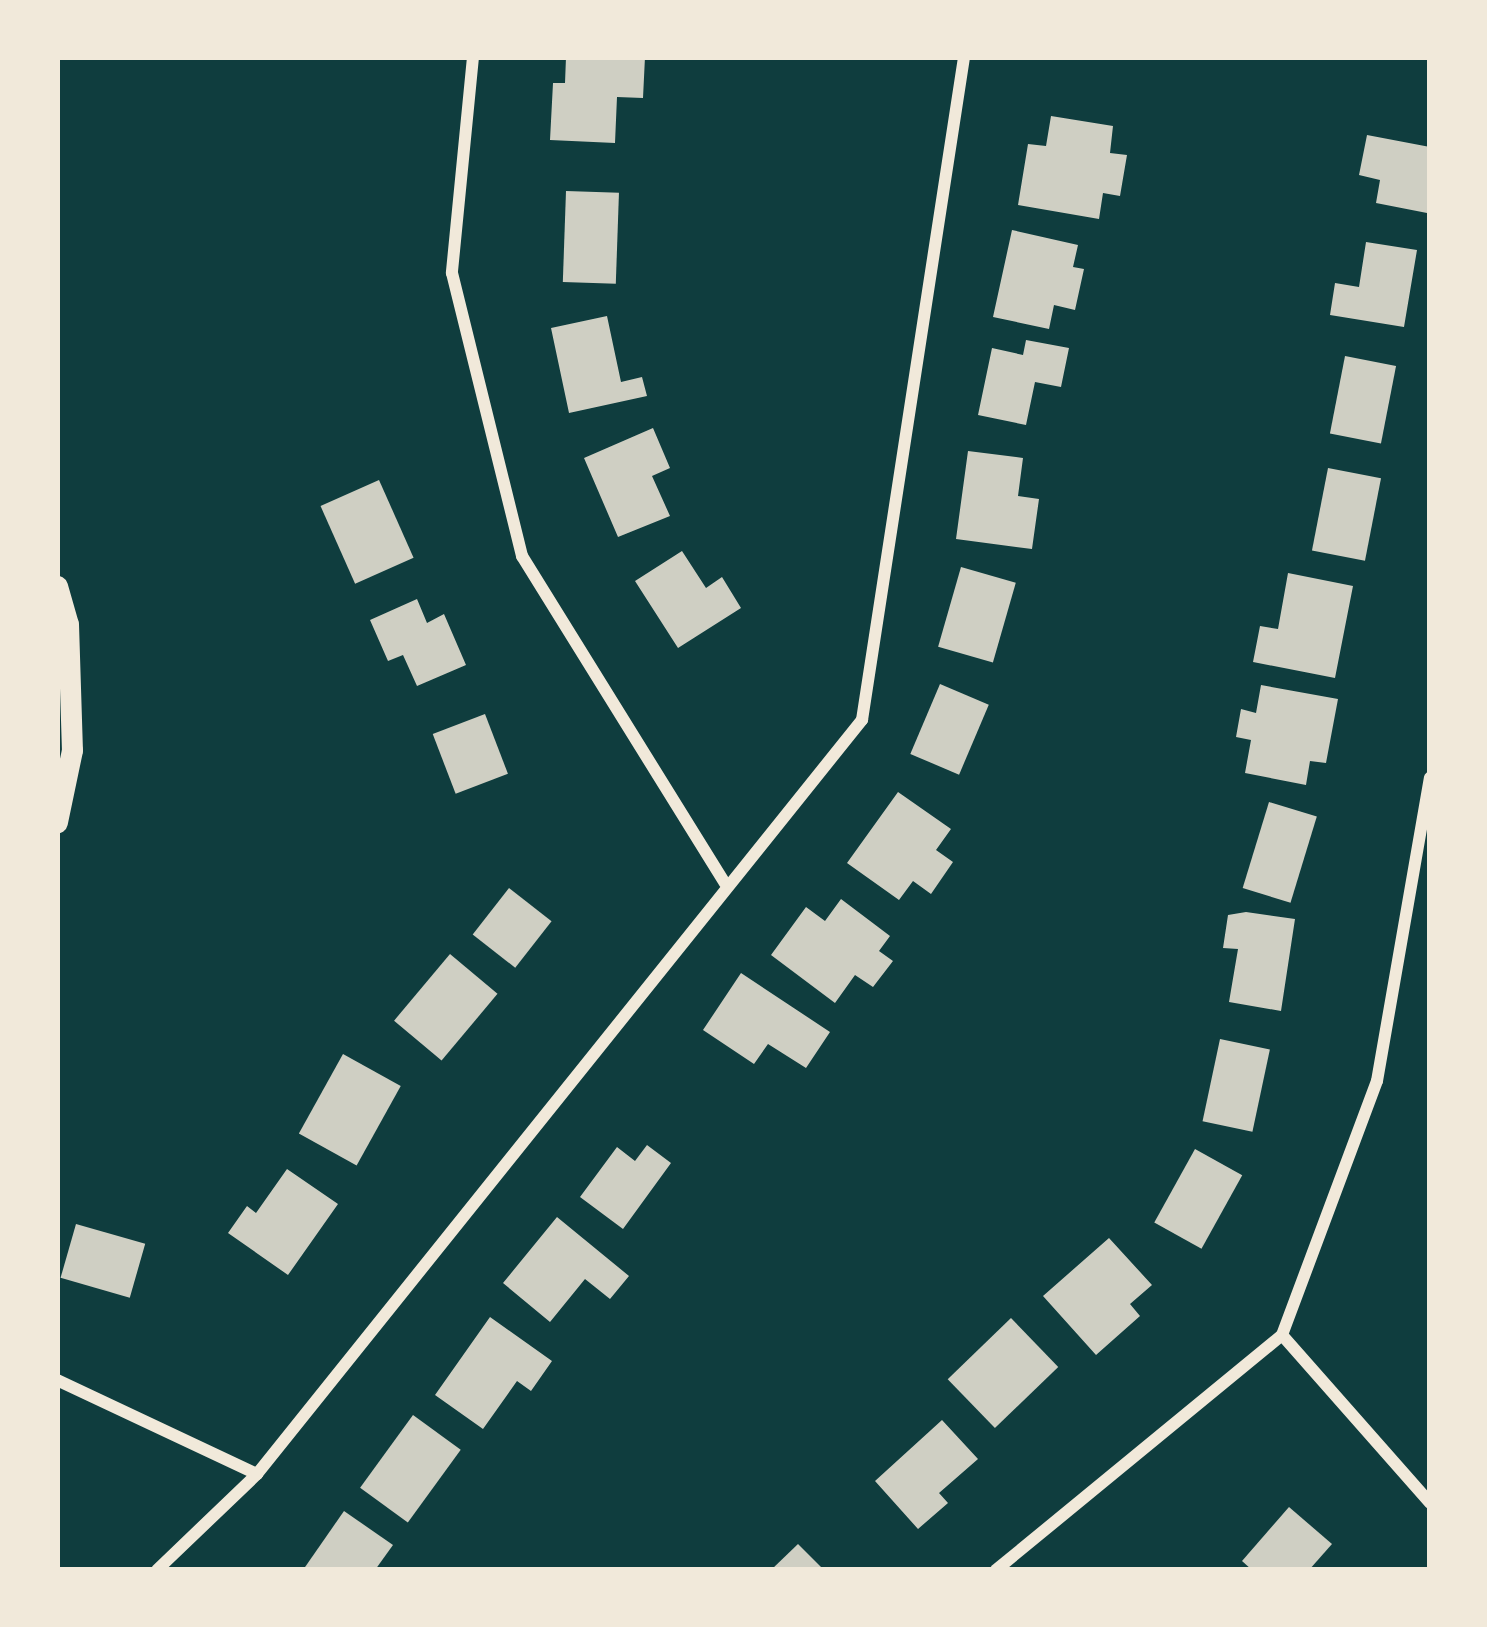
<!DOCTYPE html>
<style>
body{margin:0}
#map{position:relative;width:1487px;height:1627px;overflow:hidden;background:#0f3d3e;font-family:Rubik,sans-serif}
div>[style]{position:absolute}
.building>*{inset:0;background:#cfcfc3;transform-origin:0 0}
.minor>*{height:12px;margin:-6px;padding:0 6px;transform-origin:6px;border-radius:6px;background:#f1e9da}
.tertiary>*{height:21px;margin:-10.5px;padding:0 10.5px;transform-origin:10.5px;border-radius:10.5px;background:#f1e9da}
span{translate:-50% -50%;white-space:nowrap;text-align:center;line-height:1.15;-webkit-text-stroke:9px #f1e9da;paint-order:stroke}
.frame{position:absolute;inset:0;border:60px solid #f1e9da;pointer-events:none}
</style>
<div id="map">
<div class="building">
<i style="clip-path:polygon(566px 57px,645px 57px,643px 98px,617px 97px,615px 143px,550px 140px,553px 83px,565px 83px)"></i>
<i style="clip-path:polygon(1051px 116px,1113px 126px,1110px 153px,1127px 155px,1120px 196px,1103px 193px,1099px 219px,1018px 205px,1028px 144px,1046px 146px)"></i>
<i style="clip-path:polygon(1367px 135px,1430px 147px,1427px 213px,1376px 203px,1380px 180px,1359px 175px)"></i>
<i style="left:566px;top:191px;width:53px;height:91px;rotate:2deg"></i>
<i style="clip-path:polygon(1012px 230px,1078px 245px,1073px 267px,1084px 269px,1075px 310px,1054px 305px,1049px 329px,993px 317px)"></i>
<i style="clip-path:polygon(1366px 242px,1417px 250px,1404px 327px,1330px 315px,1335px 283px,1359px 287px)"></i>
<i style="clip-path:polygon(607px 316px,621px 382px,642px 377px,647px 396px,569px 413px,551px 328px)"></i>
<i style="clip-path:polygon(1026px 340px,1069px 348px,1061px 387px,1035px 382px,1026px 425px,978px 415px,992px 348px,1023px 355px)"></i>
<i style="left:1345px;top:356px;width:52px;height:79px;rotate:11deg"></i>
<i style="clip-path:polygon(653px 428px,670px 468px,652px 476px,670px 516px,618px 537px,584px 458px)"></i>
<i style="clip-path:polygon(968px 451px,1023px 458px,1018px 496px,1039px 499px,1032px 549px,956px 539px)"></i>
<i style="left:1328px;top:468px;width:54px;height:84px;rotate:11deg"></i>
<i style="left:379px;top:480px;width:85px;height:64px;rotate:66deg"></i>
<i style="clip-path:polygon(682px 551px,706px 588px,722px 577px,741px 608px,678px 648px,635px 581px)"></i>
<i style="left:961px;top:567px;width:57px;height:83px;rotate:16deg"></i>
<i style="clip-path:polygon(1288px 573px,1353px 586px,1335px 678px,1253px 662px,1260px 626px,1278px 629px)"></i>
<i style="clip-path:polygon(417px 599px,427px 623px,444px 614px,466px 665px,417px 686px,403px 655px,388px 661px,370px 620px)"></i>
<i style="left:940px;top:684px;width:53px;height:76px;rotate:23deg"></i>
<i style="clip-path:polygon(1261px 685px,1338px 699px,1326px 763px,1310px 761px,1306px 785px,1245px 773px,1251px 740px,1236px 737px,1241px 709px,1256px 713px)"></i>
<i style="left:485px;top:714px;width:64px;height:56px;rotate:69deg"></i>
<i style="clip-path:polygon(898px 792px,951px 829px,936px 850px,953px 862px,931px 894px,913px 881px,899px 900px,847px 863px)"></i>
<i style="left:1269px;top:802px;width:50px;height:90px;rotate:17deg"></i>
<i style="left:509px;top:888px;width:54px;height:59px;rotate:38deg"></i>
<i style="clip-path:polygon(841px 899px,890px 936px,879px 951px,893px 961px,873px 987px,855px 975px,835px 1003px,771px 955px,806px 907px,825px 921px)"></i>
<i style="clip-path:polygon(1246px 912px,1295px 919px,1281px 1011px,1229px 1002px,1238px 949px,1223px 948px,1228px 915px)"></i>
<i style="left:450px;top:954px;width:62px;height:87px;rotate:40deg"></i>
<i style="clip-path:polygon(741px 973px,830px 1032px,806px 1068px,768px 1044px,754px 1064px,703px 1030px)"></i>
<i style="left:1220px;top:1039px;width:51px;height:84px;rotate:12deg"></i>
<i style="left:343px;top:1054px;width:66px;height:91px;rotate:29deg"></i>
<i style="clip-path:polygon(647px 1145px,671px 1163px,623px 1229px,580px 1197px,617px 1147px,635px 1161px)"></i>
<i style="left:1195px;top:1149px;width:54px;height:84px;rotate:29deg"></i>
<i style="clip-path:polygon(287px 1169px,338px 1204px,288px 1275px,228px 1233px,247px 1206px,256px 1213px)"></i>
<i style="clip-path:polygon(557px 1217px,629px 1276px,610px 1299px,585px 1279px,550px 1322px,503px 1283px)"></i>
<i style="left:76px;top:1224px;width:72px;height:56px;rotate:16deg"></i>
<i style="clip-path:polygon(1109px 1238px,1152px 1285px,1130px 1304px,1140px 1316px,1096px 1355px,1043px 1296px)"></i>
<i style="clip-path:polygon(490px 1317px,552px 1361px,531px 1391px,517px 1381px,483px 1429px,435px 1395px)"></i>
<i style="left:1011px;top:1318px;width:68px;height:88px;rotate:46deg"></i>
<i style="left:413px;top:1415px;width:59px;height:90px;rotate:36deg"></i>
<i style="clip-path:polygon(942px 1420px,978px 1459px,939px 1493px,948px 1503px,918px 1529px,875px 1481px)"></i>
<i style="clip-path:polygon(1289px 1507px,1332px 1544px,1309px 1570px,1252px 1570px,1242px 1561px)"></i>
<i style="clip-path:polygon(344px 1511px,393px 1545px,375px 1570px,303px 1570px)"></i>
<i style="clip-path:polygon(798px 1544px,824px 1570px,771px 1570px)"></i>
</div>
<div class="minor">
<i style="left:473px;top:57px;width:217px;rotate:95.6deg"></i>
<i style="left:452px;top:273px;width:292px;rotate:76.1deg"></i>
<i style="left:522px;top:556px;width:385px;rotate:58.2deg"></i>
<i style="left:1282px;top:1335px;width:224px;rotate:48.6deg"></i>
<i style="left:57px;top:1380px;width:221px;rotate:25.2deg"></i>
<i style="left:157px;top:1570px;width:139px;rotate:-43.8deg"></i>
<i style="left:257px;top:1474px;width:967px;rotate:-51.26deg"></i>
<i style="left:862px;top:720px;width:671px;rotate:-81.25deg"></i>
<i style="left:996px;top:1570px;width:370px;rotate:-39.4deg"></i>
<i style="left:1282px;top:1335px;width:271px;rotate:-69.5deg"></i>
<i style="left:1377px;top:1081px;width:308px;rotate:-80.1deg"></i>
</div>
<div class="tertiary">
<i style="left:57px;top:586px;width:40px;rotate:74deg"></i>
<i style="left:68px;top:624px;width:126px;rotate:88.2deg"></i>
<i style="left:72px;top:750px;width:74px;rotate:101.8deg"></i>
</div>
<div class="frame"></div>
</div>
